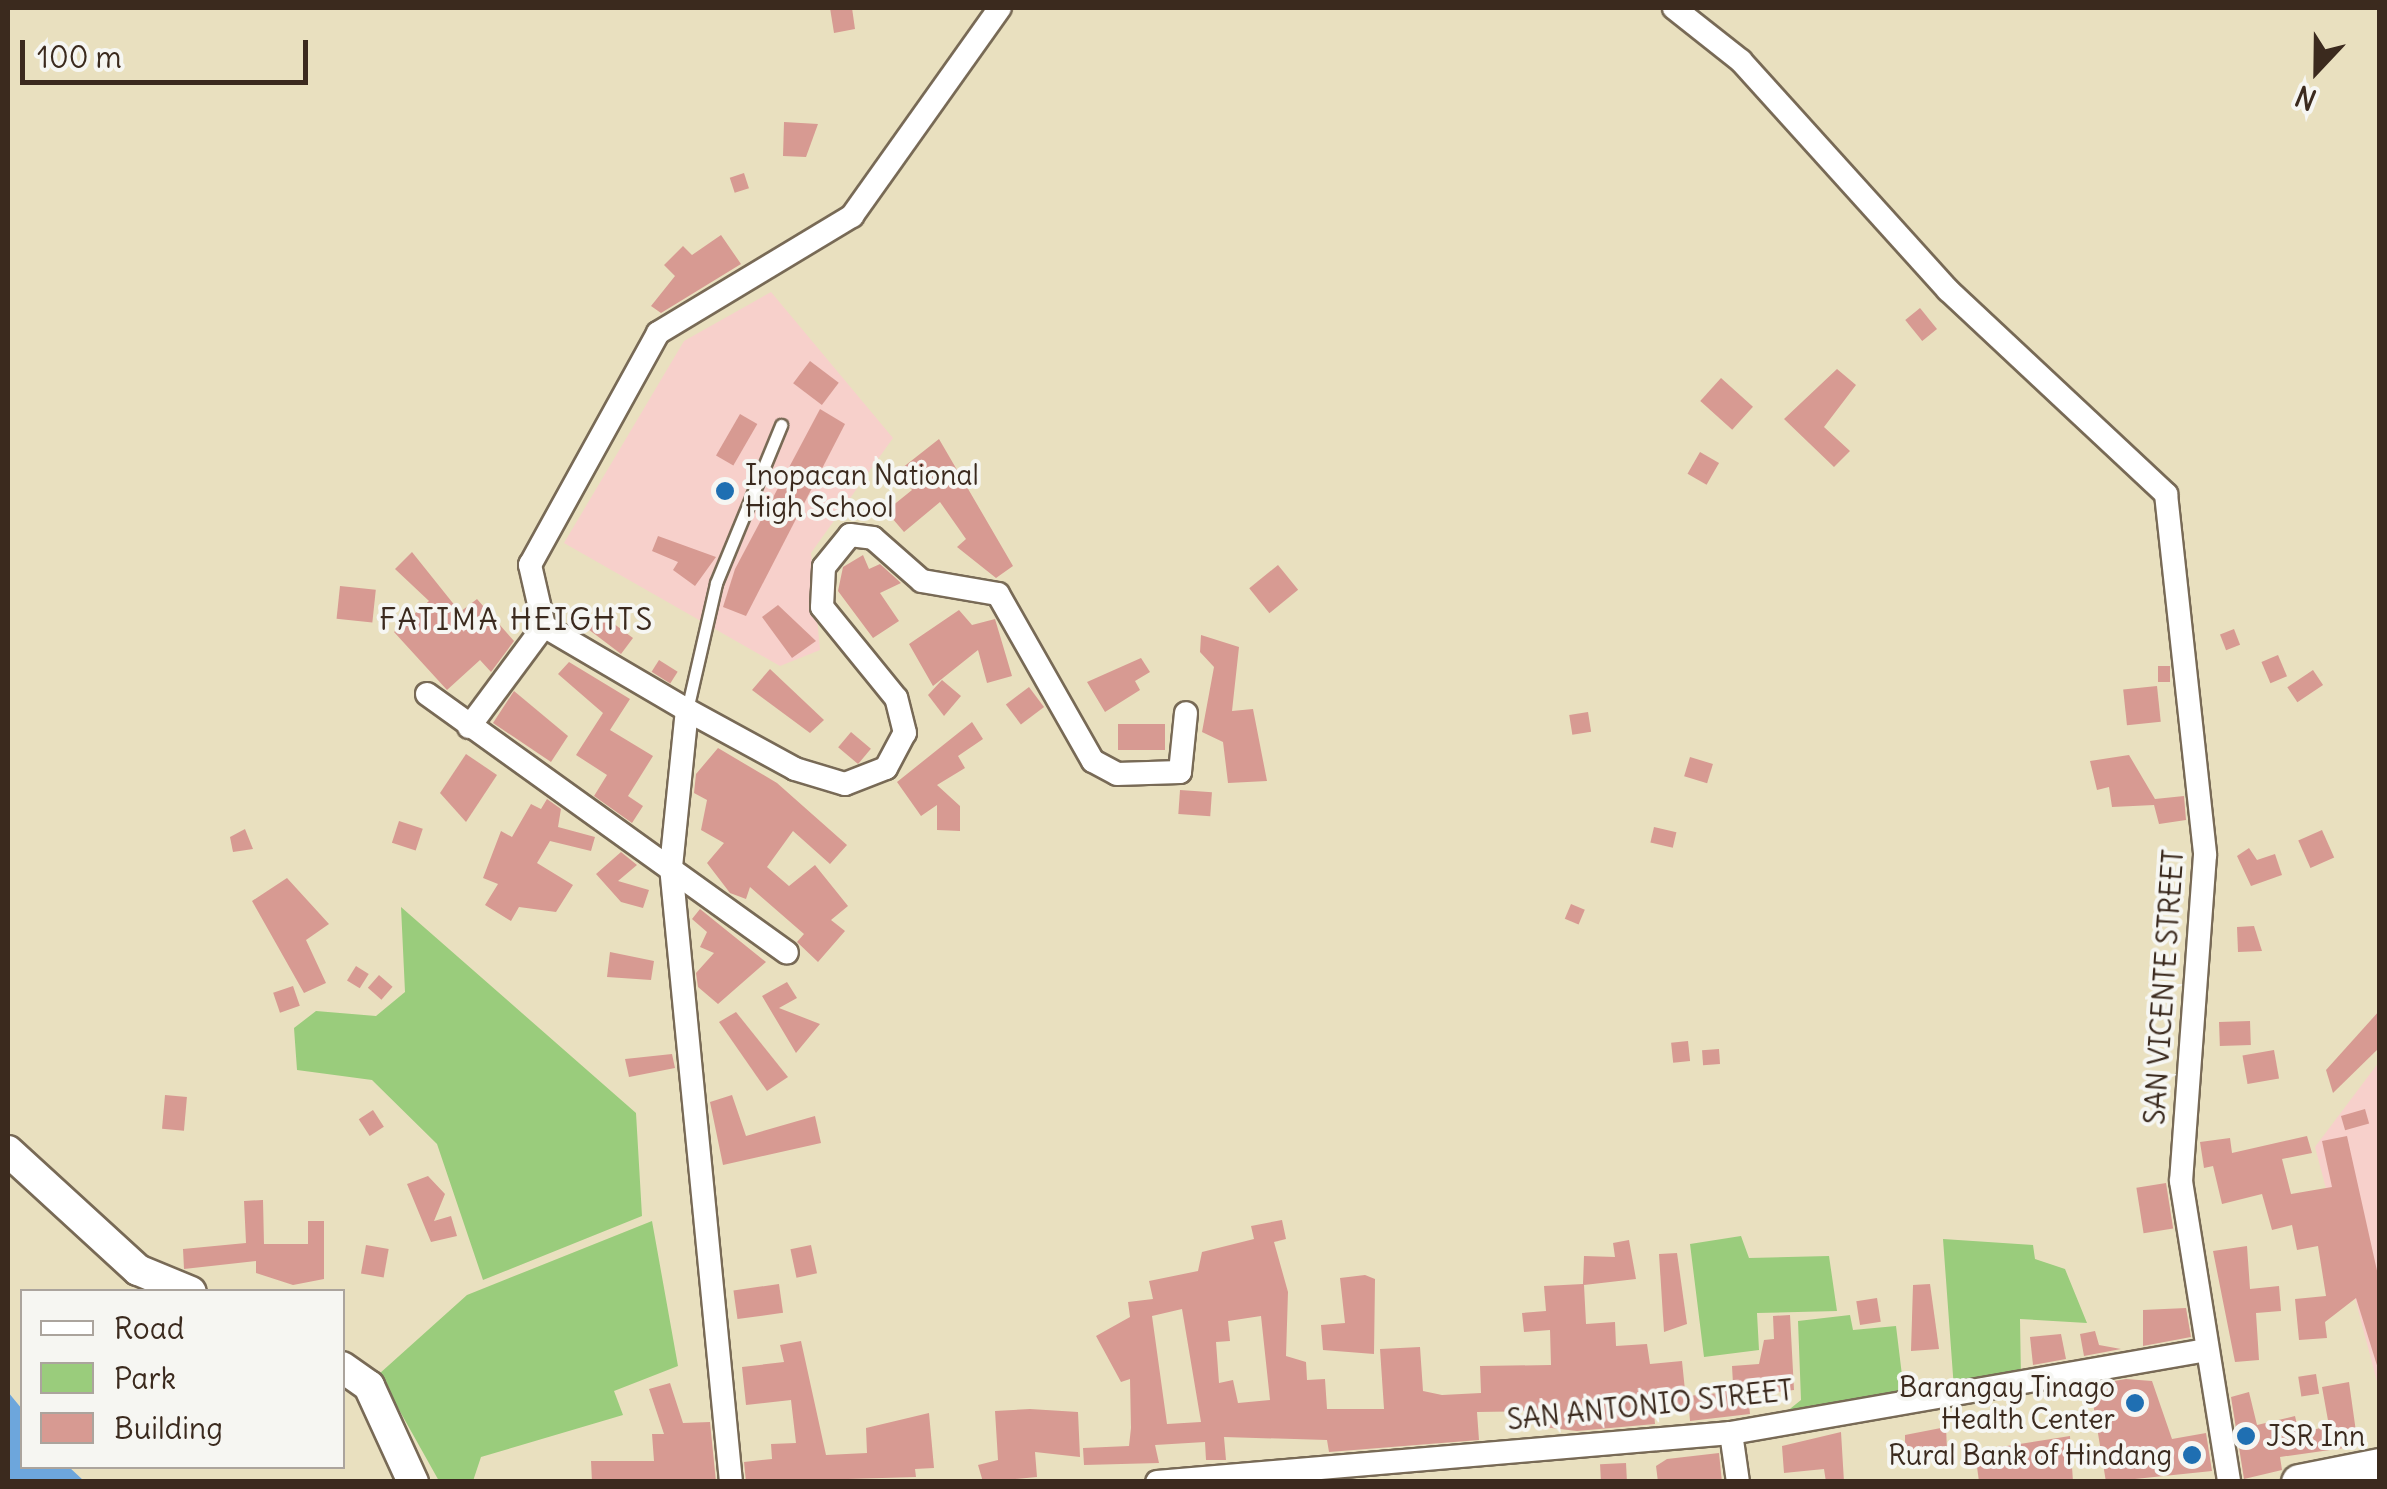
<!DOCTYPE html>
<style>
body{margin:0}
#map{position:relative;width:2387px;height:1489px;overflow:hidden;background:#e9e0bf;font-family:Delius,sans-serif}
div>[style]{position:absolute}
.built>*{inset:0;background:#f7d0cb}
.green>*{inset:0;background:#9acc7c}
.water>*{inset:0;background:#6da6dc}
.building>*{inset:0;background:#d79a92;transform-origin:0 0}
.roads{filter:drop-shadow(2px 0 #786a56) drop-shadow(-2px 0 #786a56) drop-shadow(0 2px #786a56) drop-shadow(0 -2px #786a56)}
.lane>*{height:11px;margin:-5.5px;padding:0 5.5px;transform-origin:5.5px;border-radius:5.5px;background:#fff}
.street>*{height:22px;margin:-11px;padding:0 11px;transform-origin:11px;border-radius:11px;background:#fff}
.secondary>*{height:30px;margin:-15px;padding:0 15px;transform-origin:15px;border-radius:15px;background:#fff}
.primary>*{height:35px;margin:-17.5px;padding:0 17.5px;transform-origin:17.5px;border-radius:17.5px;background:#fff}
.dots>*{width:28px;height:28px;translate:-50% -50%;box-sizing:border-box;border:5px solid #f6f6f2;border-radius:50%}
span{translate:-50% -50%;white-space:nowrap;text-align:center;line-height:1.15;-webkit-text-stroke:8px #f6f6f2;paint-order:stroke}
.poi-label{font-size:28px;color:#3b2a1e}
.left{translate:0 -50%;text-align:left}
.right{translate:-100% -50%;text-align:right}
.street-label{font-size:28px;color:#3b2a1e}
.neighbourhood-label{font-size:30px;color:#3b2a1e;letter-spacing:2.5px}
.frame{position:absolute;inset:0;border:10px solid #3b2a1e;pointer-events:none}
.legend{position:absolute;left:20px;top:1289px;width:325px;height:180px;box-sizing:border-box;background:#f6f6f2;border:2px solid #aba49d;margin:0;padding:12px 18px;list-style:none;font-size:30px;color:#3b2a1e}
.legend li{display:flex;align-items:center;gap:20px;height:50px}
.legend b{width:50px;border:2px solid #aba49d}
.north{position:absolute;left:2267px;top:20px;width:100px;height:100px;-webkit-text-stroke:8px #f6f6f2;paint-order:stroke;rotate:202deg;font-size:28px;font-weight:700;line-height:40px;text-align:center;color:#3b2a1e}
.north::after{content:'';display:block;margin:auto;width:35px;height:45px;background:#3b2a1e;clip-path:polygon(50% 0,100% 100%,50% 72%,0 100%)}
.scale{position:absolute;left:20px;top:40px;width:288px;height:45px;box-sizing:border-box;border:5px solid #3b2a1e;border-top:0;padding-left:12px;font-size:30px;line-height:35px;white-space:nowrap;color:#3b2a1e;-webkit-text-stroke:8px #f6f6f2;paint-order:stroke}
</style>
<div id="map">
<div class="built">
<i style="clip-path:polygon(771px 292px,893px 438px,811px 553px,820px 650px,780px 666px,564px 543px,684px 341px)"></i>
<i style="clip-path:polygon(2379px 1062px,2379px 1389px,2315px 1147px)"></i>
</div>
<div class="green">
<i style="clip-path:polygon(401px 907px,636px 1113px,642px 1216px,483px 1280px,437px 1144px,372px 1080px,297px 1070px,294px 1028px,316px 1011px,376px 1016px,405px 992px)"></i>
<i style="clip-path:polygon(652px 1221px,678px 1366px,614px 1391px,623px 1415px,481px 1457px,473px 1481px,439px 1481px,379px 1374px,467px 1295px)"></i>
<i style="clip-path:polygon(1741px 1236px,1749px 1258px,1829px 1256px,1837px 1311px,1757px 1313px,1759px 1350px,1704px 1357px,1690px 1244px)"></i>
<i style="clip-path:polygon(1943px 1239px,2033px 1245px,2035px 1259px,2065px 1269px,2087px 1323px,2020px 1319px,2021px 1378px,1954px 1389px)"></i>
<i style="clip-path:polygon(1850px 1315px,1853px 1330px,1896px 1326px,1905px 1400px,1776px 1420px,1801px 1400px,1798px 1321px)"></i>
</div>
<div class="water">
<i style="clip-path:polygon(8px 1392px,22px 1409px,22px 1466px,69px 1467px,84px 1481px,8px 1481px)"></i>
</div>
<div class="building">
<i style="clip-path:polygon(830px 8px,852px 8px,855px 29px,834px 33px)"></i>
<i style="clip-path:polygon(784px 122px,818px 124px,806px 157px,783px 156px)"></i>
<i style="left:744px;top:173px;width:16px;height:15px;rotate:72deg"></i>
<i style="clip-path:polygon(721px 235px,741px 264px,661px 313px,651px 306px,675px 276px,664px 265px,683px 246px,692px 255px)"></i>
<i style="left:1920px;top:308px;width:27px;height:19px;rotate:51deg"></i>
<i style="left:810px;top:361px;width:36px;height:28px;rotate:37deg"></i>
<i style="clip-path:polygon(1837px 369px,1856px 385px,1824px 427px,1850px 451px,1834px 467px,1784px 419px)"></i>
<i style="left:1721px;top:378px;width:43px;height:31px;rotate:42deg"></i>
<i style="clip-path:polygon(820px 409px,845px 424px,746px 616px,723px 607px,735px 569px)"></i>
<i style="left:740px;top:414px;width:20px;height:48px;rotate:30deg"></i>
<i style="clip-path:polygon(939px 439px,1013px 566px,996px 578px,957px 547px,966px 539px,940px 502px,904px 532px,886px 511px,912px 490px,897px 472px)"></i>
<i style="left:1700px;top:452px;width:22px;height:25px;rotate:30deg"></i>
<i style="clip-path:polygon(658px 536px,716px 557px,695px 586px,673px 570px,678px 562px,652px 551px)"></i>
<i style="clip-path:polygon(412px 552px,460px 612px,477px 599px,514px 641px,491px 672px,480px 660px,447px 690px,394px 632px,429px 601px,395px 569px)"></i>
<i style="clip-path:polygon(863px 555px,869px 569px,880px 564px,901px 583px,880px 593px,899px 621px,873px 638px,838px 591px,843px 567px)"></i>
<i style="left:1278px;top:565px;width:32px;height:37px;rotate:51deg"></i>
<i style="left:340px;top:586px;width:36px;height:33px;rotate:6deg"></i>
<i style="clip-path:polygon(778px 605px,816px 641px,792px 658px,762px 617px)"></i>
<i style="clip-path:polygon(594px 609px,633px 638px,621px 654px,588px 629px)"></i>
<i style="clip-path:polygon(959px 610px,972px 625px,995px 619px,1012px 676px,987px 683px,978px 650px,933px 686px,909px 644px)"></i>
<i style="left:2234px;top:629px;width:17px;height:15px;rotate:69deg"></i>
<i style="clip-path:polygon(1201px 635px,1239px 647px,1232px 711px,1253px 709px,1267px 781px,1228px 783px,1223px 742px,1202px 732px,1214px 667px,1200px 652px)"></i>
<i style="left:2278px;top:655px;width:23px;height:18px;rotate:67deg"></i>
<i style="clip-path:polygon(1141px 658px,1150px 672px,1135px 681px,1140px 690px,1105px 712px,1087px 682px)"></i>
<i style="left:659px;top:660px;width:22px;height:14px;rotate:32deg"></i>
<i style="clip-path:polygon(569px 662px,630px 699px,610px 730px,653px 756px,628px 796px,643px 806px,632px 823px,594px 796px,607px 775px,576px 755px,603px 713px,558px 674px)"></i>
<i style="left:2158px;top:666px;width:12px;height:16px"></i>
<i style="clip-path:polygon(770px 669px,824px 720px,810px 733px,752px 690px)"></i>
<i style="left:2313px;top:670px;width:18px;height:31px;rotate:56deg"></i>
<i style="clip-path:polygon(942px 680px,961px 696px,944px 716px,928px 695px)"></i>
<i style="left:2157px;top:686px;width:36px;height:34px;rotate:84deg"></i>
<i style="left:1029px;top:687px;width:25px;height:29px;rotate:53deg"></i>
<i style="clip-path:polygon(514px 691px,568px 736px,551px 762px,493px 723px)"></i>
<i style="left:1588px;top:712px;width:20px;height:19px;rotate:81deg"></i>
<i style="clip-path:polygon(972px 722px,983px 739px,958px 756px,965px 768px,937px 785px,960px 806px,960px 831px,937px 830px,937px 805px,921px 816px,897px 782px)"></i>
<i style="left:1118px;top:724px;width:47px;height:26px"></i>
<i style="left:851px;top:732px;width:26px;height:20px;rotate:40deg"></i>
<i style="clip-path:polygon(718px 748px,777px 783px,847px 845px,830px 864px,793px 831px,767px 867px,789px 886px,815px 865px,848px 906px,831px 920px,845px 931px,818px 962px,797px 942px,804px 934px,750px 887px,746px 899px,730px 893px,707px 863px,724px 843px,701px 830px,707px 800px,694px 793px,696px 774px)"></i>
<i style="clip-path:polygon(466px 754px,497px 775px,466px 822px,440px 793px)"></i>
<i style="clip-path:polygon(2129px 755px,2155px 799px,2184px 796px,2186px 820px,2159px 824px,2154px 805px,2112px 807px,2109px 787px,2097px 790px,2090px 761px)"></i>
<i style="left:1690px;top:757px;width:24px;height:20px;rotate:17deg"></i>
<i style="left:1180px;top:790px;width:32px;height:24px;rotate:4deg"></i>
<i style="clip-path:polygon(547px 799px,561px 809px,558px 827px,595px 837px,591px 851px,550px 841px,537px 863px,573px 885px,556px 912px,519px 907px,511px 921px,485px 905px,498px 884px,483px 878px,501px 831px,512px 837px,531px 804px,541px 809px)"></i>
<i style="left:399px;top:821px;width:25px;height:23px;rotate:18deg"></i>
<i style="left:1654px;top:827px;width:23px;height:16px;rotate:13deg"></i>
<i style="clip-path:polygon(245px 829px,253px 849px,233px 852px,230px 837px)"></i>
<i style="left:2322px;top:830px;width:30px;height:26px;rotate:66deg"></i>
<i style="clip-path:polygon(2249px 848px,2257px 860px,2275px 854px,2282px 875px,2251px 886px,2237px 856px)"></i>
<i style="clip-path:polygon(621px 852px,637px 865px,618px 881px,649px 890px,643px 908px,621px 902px,596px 874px)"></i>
<i style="clip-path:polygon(287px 878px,329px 924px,306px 940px,326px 983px,304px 993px,252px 901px)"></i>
<i style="left:1571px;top:904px;width:15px;height:16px;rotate:23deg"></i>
<i style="clip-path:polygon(700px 909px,766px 962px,718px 1004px,698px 987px,696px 973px,714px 953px,700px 947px,707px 932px,692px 919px)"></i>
<i style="clip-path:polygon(2254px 926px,2262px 951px,2238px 952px,2237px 927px)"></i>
<i style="clip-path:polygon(610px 952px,654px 961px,651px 980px,607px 977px)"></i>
<i style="left:356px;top:966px;width:15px;height:17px;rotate:32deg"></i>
<i style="left:379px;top:975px;width:18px;height:17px;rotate:41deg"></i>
<i style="clip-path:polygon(787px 982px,797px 998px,779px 1008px,820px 1024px,796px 1053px,762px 996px)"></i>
<i style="left:293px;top:986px;width:21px;height:21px;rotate:71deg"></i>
<i style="clip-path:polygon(2380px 1010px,2380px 1047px,2333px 1093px,2326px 1070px)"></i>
<i style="clip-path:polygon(736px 1012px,788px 1077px,767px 1091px,719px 1022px)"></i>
<i style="left:2250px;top:1021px;width:24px;height:31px;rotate:88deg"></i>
<i style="left:1688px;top:1041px;width:20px;height:17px;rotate:84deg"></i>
<i style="left:1719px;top:1049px;width:15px;height:17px;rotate:86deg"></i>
<i style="left:2274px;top:1050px;width:29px;height:32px;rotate:80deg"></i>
<i style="clip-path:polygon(672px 1054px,675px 1068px,629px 1077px,625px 1059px)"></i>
<i style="left:165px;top:1095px;width:22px;height:34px;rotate:5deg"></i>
<i style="clip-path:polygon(732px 1095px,746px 1136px,815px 1116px,821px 1143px,723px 1165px,710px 1102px)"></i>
<i style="left:2365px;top:1109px;width:15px;height:25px;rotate:74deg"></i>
<i style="left:373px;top:1110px;width:20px;height:17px;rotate:57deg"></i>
<i style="clip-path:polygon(2307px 1136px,2312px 1153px,2282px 1159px,2291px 1194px,2332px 1187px,2322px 1141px,2347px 1136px,2380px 1284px,2380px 1375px,2356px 1298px,2325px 1322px,2327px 1338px,2299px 1340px,2295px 1299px,2326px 1296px,2318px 1246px,2297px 1250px,2292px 1225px,2272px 1230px,2262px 1194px,2222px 1204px,2213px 1166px,2204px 1168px,2200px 1142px,2230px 1138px,2232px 1153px)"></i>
<i style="clip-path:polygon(428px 1176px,445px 1194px,434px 1221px,451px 1216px,457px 1236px,431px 1242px,407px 1184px)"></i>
<i style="left:2166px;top:1183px;width:46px;height:30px;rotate:81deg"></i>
<i style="clip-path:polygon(263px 1200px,264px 1244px,308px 1244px,308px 1221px,324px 1221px,324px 1279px,293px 1285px,256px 1273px,256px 1261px,184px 1269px,183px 1249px,246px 1243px,244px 1201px)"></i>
<i style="clip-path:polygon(evenodd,1282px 1220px,1286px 1239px,1274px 1242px,1288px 1292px,1286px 1356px,1306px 1362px,1307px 1380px,1325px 1379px,1327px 1409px,1384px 1409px,1380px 1349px,1420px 1347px,1423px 1391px,1442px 1395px,1481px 1393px,1480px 1366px,1551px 1365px,1550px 1330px,1524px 1332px,1522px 1313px,1546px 1311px,1544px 1286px,1583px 1284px,1584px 1256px,1615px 1257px,1613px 1243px,1629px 1240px,1636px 1279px,1584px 1285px,1586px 1324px,1615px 1322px,1616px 1346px,1647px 1344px,1650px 1364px,1682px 1361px,1687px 1410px,1654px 1412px,1655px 1424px,1577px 1431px,1534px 1426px,1533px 1411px,1477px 1412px,1479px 1440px,1329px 1452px,1327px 1440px,1224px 1437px,1226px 1460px,1206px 1460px,1205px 1442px,1155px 1445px,1159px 1463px,1084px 1465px,1083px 1448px,1129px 1446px,1131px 1428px,1130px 1379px,1121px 1382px,1096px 1336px,1130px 1317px,1128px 1302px,1153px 1299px,1149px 1281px,1198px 1271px,1202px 1252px,1254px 1239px,1251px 1226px,1282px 1220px,1182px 1309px,1201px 1422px,1167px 1424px,1152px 1316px,1182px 1309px,1282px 1220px,1261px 1316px,1270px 1400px,1238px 1403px,1233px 1380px,1219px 1383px,1216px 1342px,1230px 1341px,1228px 1321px,1261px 1316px)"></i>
<i style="left:366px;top:1245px;width:23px;height:29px;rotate:10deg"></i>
<i style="left:811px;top:1245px;width:29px;height:21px;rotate:78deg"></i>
<i style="clip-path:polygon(2247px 1246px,2250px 1289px,2279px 1286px,2281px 1311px,2256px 1313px,2259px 1360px,2235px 1362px,2213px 1251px)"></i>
<i style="clip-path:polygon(1677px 1253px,1687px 1324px,1664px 1332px,1659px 1254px)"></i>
<i style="clip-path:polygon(1365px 1275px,1375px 1279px,1374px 1354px,1323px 1350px,1321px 1325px,1345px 1323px,1340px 1278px)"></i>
<i style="left:779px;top:1284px;width:29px;height:46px;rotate:82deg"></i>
<i style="clip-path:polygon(1930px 1284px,1939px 1349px,1911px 1351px,1913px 1285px)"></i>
<i style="left:1877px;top:1298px;width:24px;height:21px;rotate:81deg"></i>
<i style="clip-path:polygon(2186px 1308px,2191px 1337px,2143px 1346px,2143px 1310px)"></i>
<i style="clip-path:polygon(1790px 1315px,1794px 1390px,1748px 1395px,1750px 1414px,1690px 1421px,1688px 1396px,1718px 1393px,1717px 1386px,1733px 1384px,1732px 1366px,1759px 1364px,1764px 1340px,1774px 1339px,1773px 1316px)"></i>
<i style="clip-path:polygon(2095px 1331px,2099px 1345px,2121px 1349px,2084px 1356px,2080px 1334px)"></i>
<i style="clip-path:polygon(2061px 1334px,2066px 1359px,2033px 1365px,2030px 1337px)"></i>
<i style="clip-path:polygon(801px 1341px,826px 1455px,867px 1453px,866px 1428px,929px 1413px,934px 1468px,915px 1469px,916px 1477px,746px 1482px,744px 1462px,772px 1459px,771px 1444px,796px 1443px,791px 1400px,746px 1405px,742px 1367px,784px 1362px,780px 1345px)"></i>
<i style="left:2316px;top:1374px;width:20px;height:18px;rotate:81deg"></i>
<i style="clip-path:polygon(2126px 1379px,2152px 1381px,2172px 1439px,2206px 1433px,2212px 1471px,2106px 1482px,2090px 1385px)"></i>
<i style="clip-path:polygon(2349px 1382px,2358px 1446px,2280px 1457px,2282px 1470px,2244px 1479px,2231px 1397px,2249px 1392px,2257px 1425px,2295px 1416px,2299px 1433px,2329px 1426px,2322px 1387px)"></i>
<i style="clip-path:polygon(670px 1383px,683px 1423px,710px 1422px,716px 1482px,592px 1482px,591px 1461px,654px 1461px,652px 1434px,664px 1434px,649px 1389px)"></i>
<i style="clip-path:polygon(1030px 1409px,1078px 1412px,1080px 1457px,1035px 1452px,1037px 1477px,983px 1482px,978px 1465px,998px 1460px,995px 1411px)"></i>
<i style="clip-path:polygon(1946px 1427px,1947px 1450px,1905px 1451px,1905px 1435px)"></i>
<i style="clip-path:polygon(1841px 1432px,1844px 1482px,1826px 1482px,1824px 1469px,1784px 1473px,1782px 1446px)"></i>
<i style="clip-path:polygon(2070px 1436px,2073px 1482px,1979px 1482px,1975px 1451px)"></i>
<i style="clip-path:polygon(1719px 1453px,1722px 1482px,1658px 1482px,1656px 1466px,1667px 1459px)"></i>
<i style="left:1626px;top:1463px;width:19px;height:26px;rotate:87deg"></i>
</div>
<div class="roads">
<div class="lane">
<i style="left:687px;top:710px;width:130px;rotate:-77.1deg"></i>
<i style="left:716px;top:583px;width:171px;rotate:-67.6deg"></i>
</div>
<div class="street">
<i style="left:1674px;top:8px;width:85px;rotate:38.3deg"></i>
<i style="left:1741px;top:61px;width:309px;rotate:47.9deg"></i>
<i style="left:1948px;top:290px;width:299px;rotate:43.1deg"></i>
<i style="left:2166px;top:494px;width:363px;rotate:83.8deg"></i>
<i style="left:2205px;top:855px;width:327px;rotate:94.2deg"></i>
<i style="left:2181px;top:1181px;width:305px;rotate:80.9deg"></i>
<i style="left:427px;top:694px;width:443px;rotate:35.7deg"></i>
<i style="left:687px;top:710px;width:123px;rotate:28.6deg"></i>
<i style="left:795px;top:769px;width:52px;rotate:16.7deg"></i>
<i style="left:845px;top:784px;width:44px;rotate:-21.3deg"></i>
<i style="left:886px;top:768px;width:40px;rotate:-62deg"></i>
<i style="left:905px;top:733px;width:36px;rotate:-104deg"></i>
<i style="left:896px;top:698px;width:117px;rotate:-129.1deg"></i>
<i style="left:822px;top:607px;width:40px;rotate:-87.1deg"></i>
<i style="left:824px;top:567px;width:41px;rotate:-50.9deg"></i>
<i style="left:850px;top:535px;width:23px;rotate:7deg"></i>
<i style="left:873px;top:538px;width:65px;rotate:41.3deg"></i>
<i style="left:922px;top:581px;width:77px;rotate:9.7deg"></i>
<i style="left:998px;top:594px;width:192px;rotate:60.4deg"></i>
<i style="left:1093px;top:761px;width:27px;rotate:28deg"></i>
<i style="left:1117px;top:774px;width:63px;rotate:-1.8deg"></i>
<i style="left:1180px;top:772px;width:59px;rotate:-84.2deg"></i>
<i style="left:469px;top:727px;width:126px;rotate:-53.4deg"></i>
<i style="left:1731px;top:1433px;width:49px;rotate:81.9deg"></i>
<i style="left:731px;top:1482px;width:618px;rotate:-95.57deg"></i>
<i style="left:671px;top:867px;width:158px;rotate:-84.2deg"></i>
<i style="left:687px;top:710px;width:166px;rotate:-149.6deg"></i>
<i style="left:544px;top:626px;width:63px;rotate:-102.9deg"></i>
<i style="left:530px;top:565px;width:265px;rotate:-61.1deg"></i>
<i style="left:658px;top:333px;width:227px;rotate:-31.1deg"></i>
<i style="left:852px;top:216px;width:255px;rotate:-54.6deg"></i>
<i style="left:1157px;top:1482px;width:576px;rotate:-4.88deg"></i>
<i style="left:1731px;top:1433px;width:481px;rotate:-9.9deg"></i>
</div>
<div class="secondary">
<i style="left:8px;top:1151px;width:176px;rotate:42.5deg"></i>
<i style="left:138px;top:1270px;width:57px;rotate:22.5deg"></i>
<i style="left:342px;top:1367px;width:33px;rotate:35deg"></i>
<i style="left:369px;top:1386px;width:106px;rotate:65.4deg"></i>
</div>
<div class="primary">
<i style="left:2299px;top:1482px;width:83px;rotate:-11.2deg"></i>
</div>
</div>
<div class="dots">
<i style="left:725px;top:491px;background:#1f6fb2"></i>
<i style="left:2135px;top:1403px;background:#1f6fb2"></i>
<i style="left:2246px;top:1436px;background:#1f6fb2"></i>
<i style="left:2192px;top:1455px;background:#1f6fb2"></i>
</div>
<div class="poi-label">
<span class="left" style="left:745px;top:491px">Inopacan National<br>High School</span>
<span class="right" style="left:2115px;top:1403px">Barangay Tinago<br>Health Center</span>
<span class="left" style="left:2266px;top:1436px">JSR Inn</span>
<span class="right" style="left:2172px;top:1455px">Rural Bank of Hindang</span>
</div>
<div class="street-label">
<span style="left:2164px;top:987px;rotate:-86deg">SAN VICENTE STREET</span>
<span style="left:1650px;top:1405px;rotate:-6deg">SAN ANTONIO STREET</span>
</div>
<div class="neighbourhood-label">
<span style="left:517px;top:619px">FATIMA HEIGHTS</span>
</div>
<div class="frame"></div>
<ul class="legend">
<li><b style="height:12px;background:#fff"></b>Road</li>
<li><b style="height:28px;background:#9acc7c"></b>Park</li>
<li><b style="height:28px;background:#d79a92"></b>Building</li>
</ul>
<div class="north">N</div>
<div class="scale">100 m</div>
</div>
